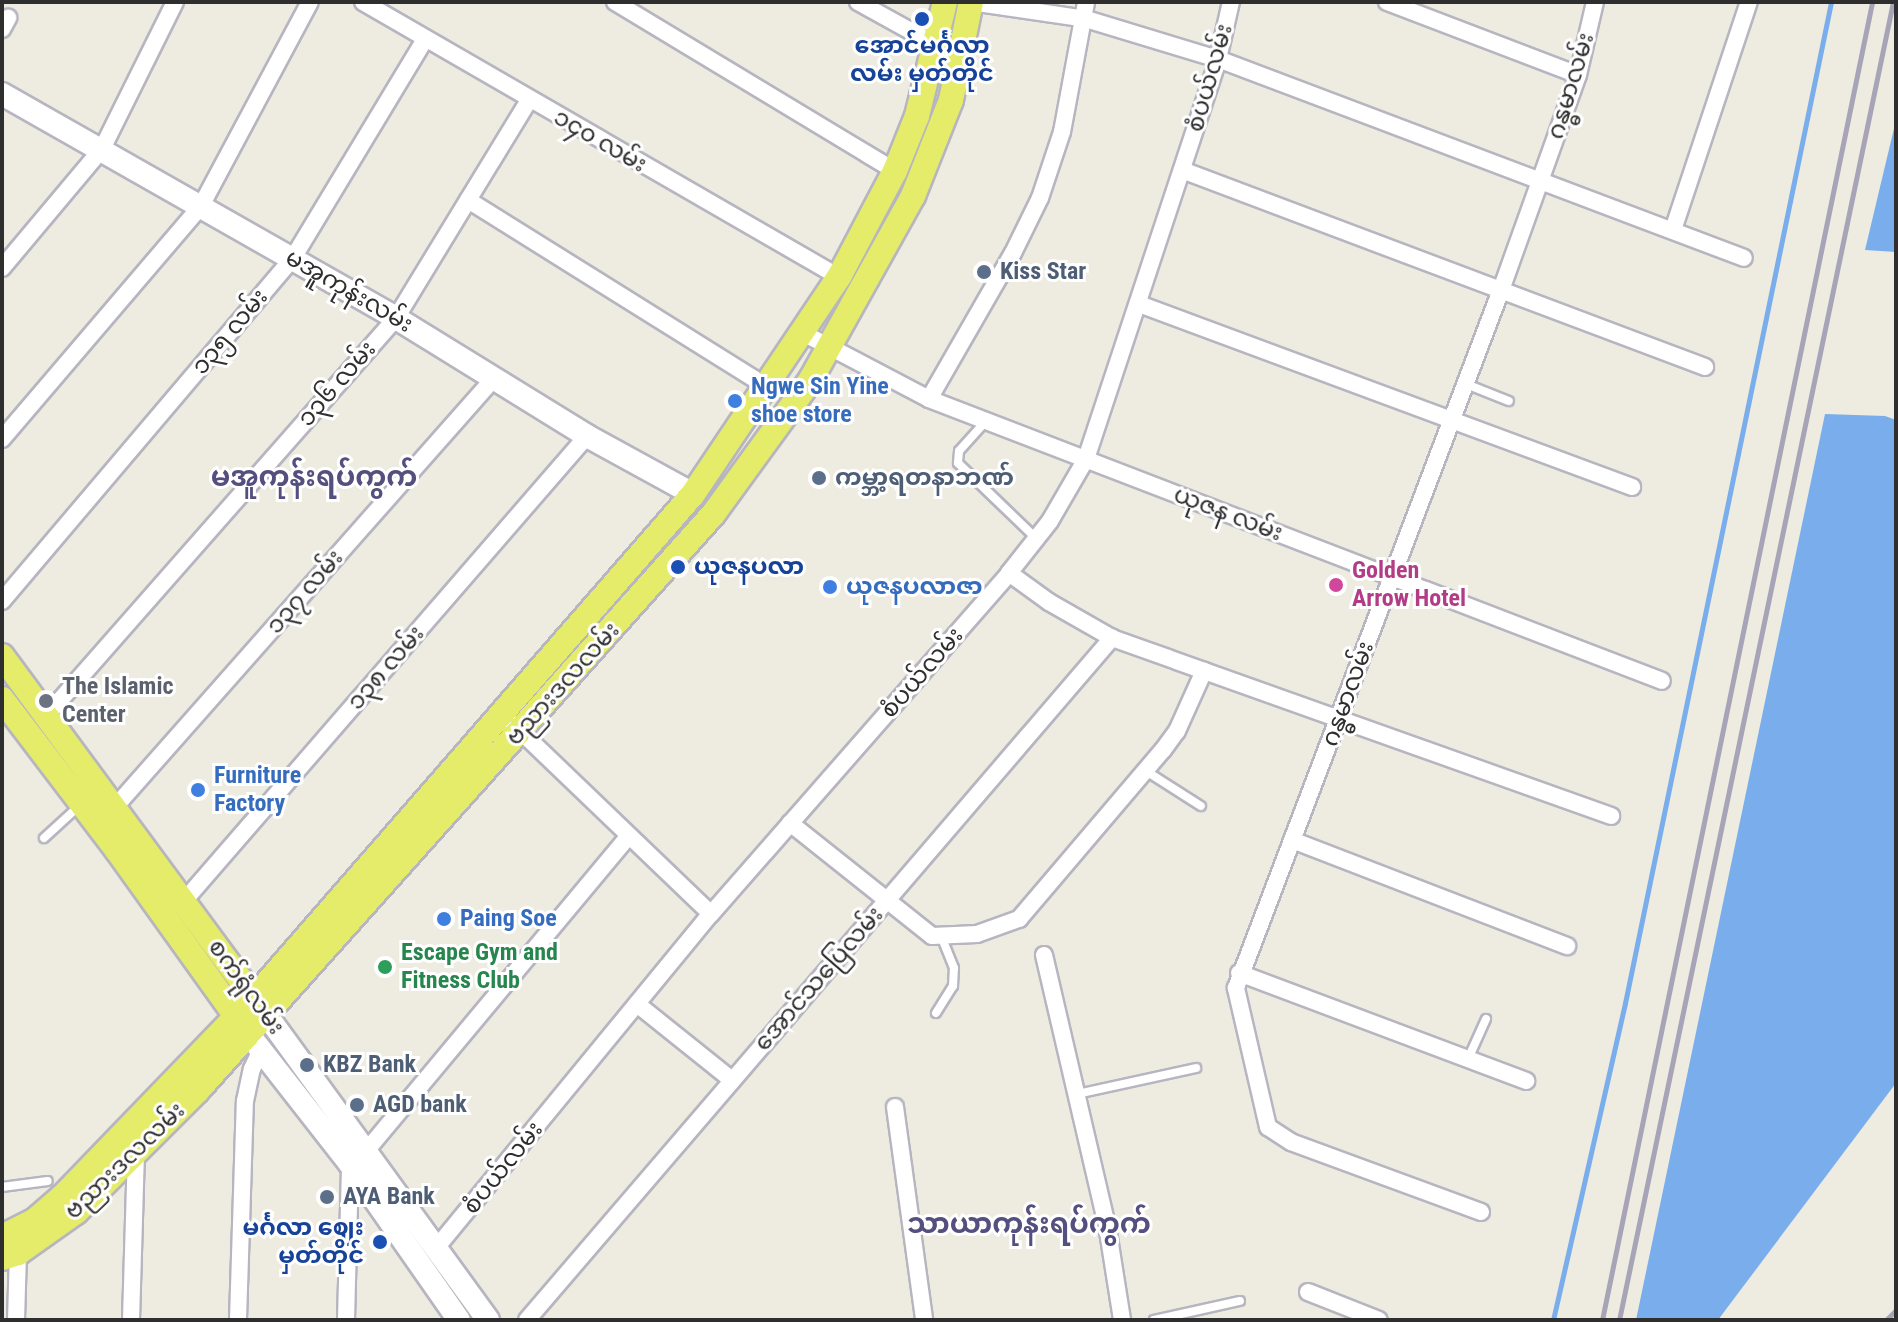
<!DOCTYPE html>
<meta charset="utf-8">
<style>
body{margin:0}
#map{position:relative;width:1898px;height:1322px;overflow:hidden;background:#eeece1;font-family:"Roboto Condensed","Noto Sans Myanmar",sans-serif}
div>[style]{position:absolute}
.water>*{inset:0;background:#7aadeb}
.stream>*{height:5px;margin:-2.5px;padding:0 2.5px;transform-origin:2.5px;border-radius:2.5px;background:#7aadeb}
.roads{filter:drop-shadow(2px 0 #b6b5c0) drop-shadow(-2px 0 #b6b5c0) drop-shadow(0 2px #b6b5c0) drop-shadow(0 -2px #b6b5c0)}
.lane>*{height:8px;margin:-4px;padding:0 4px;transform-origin:4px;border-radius:4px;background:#fff}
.street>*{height:16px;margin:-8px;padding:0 8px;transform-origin:8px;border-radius:8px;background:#fff}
.secondary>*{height:22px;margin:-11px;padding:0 11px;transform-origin:11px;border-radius:11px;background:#fff}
.primary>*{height:24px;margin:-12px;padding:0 12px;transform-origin:12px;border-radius:12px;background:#e5ec69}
.rail>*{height:5px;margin:-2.5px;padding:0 2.5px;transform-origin:2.5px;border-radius:2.5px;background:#a7a4b7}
.dots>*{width:22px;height:22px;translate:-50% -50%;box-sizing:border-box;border:4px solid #fff;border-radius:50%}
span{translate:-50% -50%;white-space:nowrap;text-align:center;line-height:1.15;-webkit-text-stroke:6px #fff;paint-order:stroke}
.transit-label{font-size:24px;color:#164399;font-weight:700}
.left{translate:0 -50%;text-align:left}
.right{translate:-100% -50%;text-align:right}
.street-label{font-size:24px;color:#2e2e2e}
.service-label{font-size:24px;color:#4e5e75;font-weight:700}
.shop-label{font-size:24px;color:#366cbe;font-weight:700}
.hotel-label{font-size:24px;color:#b23c85;font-weight:700}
.worship-label{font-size:24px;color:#5b616d;font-weight:700}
.leisure-label{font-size:24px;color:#27864d;font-weight:700}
.quarter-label{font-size:28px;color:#544f7e;font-weight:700}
.frame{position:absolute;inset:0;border:4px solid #2e2e2e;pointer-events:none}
</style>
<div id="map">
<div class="water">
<i style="clip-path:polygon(1896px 120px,1896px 252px,1865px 250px)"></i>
<i style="clip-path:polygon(1825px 414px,1885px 416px,1896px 420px,1896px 1083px,1718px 1320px,1636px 1320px)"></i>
</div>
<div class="stream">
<i style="left:1553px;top:1320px;width:325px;rotate:-77.2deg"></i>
<i style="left:1625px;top:1003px;width:1022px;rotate:-78.37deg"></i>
</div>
<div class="roads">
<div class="lane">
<i style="left:1466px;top:384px;width:46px;rotate:21.6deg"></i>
<i style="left:986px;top:421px;width:40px;rotate:132deg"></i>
<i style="left:959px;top:451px;width:12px;rotate:95deg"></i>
<i style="left:958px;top:463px;width:110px;rotate:43.9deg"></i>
<i style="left:1146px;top:771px;width:65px;rotate:32.5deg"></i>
<i style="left:44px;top:838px;width:47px;rotate:-42.4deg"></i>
<i style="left:936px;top:1013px;width:32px;rotate:-58deg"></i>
<i style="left:953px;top:986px;width:18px;rotate:-87deg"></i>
<i style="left:954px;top:968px;width:31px;rotate:-112deg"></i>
<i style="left:1468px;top:1059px;width:44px;rotate:-65.8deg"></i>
<i style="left:1077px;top:1094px;width:122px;rotate:-12.3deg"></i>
<i style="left:2px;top:1187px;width:46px;rotate:-7.4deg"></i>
<i style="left:1154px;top:1320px;width:88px;rotate:-12.5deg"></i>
</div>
<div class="street">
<i style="left:363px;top:2px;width:550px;rotate:30.02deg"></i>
<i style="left:615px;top:2px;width:327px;rotate:31.1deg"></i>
<i style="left:858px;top:2px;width:89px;rotate:28.9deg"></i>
<i style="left:936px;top:45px;width:29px;rotate:35deg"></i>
<i style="left:971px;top:2px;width:116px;rotate:8.4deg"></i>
<i style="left:1086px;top:19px;width:138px;rotate:16.9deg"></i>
<i style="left:1218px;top:59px;width:562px;rotate:20.72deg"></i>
<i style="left:1387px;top:2px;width:204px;rotate:20.9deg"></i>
<i style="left:2px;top:29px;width:13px;rotate:-61deg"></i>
<i style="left:1182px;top:170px;width:559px;rotate:20.64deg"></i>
<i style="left:468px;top:200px;width:351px;rotate:32deg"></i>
<i style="left:1673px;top:230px;width:240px;rotate:-71.6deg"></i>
<i style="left:2px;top:268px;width:155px;rotate:-50deg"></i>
<i style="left:102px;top:149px;width:164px;rotate:-63.6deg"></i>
<i style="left:1139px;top:304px;width:526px;rotate:20.36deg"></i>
<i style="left:801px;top:332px;width:144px;rotate:27.6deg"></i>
<i style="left:929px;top:399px;width:785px;rotate:21.04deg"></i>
<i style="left:929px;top:399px;width:168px;rotate:-60.1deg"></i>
<i style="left:1013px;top:253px;width:61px;rotate:-63.9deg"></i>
<i style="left:1040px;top:198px;width:70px;rotate:-71.6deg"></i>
<i style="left:1062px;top:132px;width:132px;rotate:-79.5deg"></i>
<i style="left:2px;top:439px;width:306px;rotate:-49.5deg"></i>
<i style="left:201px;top:206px;width:231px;rotate:-61.9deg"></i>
<i style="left:1009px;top:573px;width:49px;rotate:35.9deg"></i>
<i style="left:1049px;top:602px;width:73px;rotate:29.7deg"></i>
<i style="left:1112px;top:638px;width:530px;rotate:19.63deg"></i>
<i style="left:2px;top:601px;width:450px;rotate:-49.7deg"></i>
<i style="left:293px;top:258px;width:256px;rotate:-58.9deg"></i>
<i style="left:47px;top:715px;width:529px;rotate:-48.68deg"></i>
<i style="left:396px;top:318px;width:255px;rotate:-58.6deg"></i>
<i style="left:513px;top:724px;width:274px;rotate:43.8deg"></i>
<i style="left:115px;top:807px;width:574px;rotate:-48.53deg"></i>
<i style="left:790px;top:823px;width:181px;rotate:38.5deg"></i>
<i style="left:932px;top:936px;width:45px;rotate:-2.5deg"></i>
<i style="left:977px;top:934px;width:45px;rotate:-19.7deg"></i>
<i style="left:1019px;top:919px;width:222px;rotate:-49.6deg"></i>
<i style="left:1163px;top:750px;width:24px;rotate:-54deg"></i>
<i style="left:1177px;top:731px;width:66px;rotate:-65.8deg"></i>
<i style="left:1292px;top:840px;width:295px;rotate:21.1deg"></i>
<i style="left:184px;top:901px;width:615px;rotate:-49.09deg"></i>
<i style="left:1044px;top:955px;width:277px;rotate:76.9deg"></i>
<i style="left:1107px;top:1225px;width:96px;rotate:81deg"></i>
<i style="left:1239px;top:973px;width:307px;rotate:20.6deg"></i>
<i style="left:637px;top:1004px;width:122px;rotate:38.7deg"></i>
<i style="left:895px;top:1107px;width:215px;rotate:82.2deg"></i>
<i style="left:367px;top:1150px;width:408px;rotate:-50.2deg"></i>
<i style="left:1481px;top:1212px;width:202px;rotate:-159.8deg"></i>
<i style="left:1291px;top:1142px;width:27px;rotate:-147deg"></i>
<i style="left:1268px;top:1127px;width:143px;rotate:-103deg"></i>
<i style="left:1236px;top:988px;width:747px;rotate:-69.21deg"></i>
<i style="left:1501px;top:290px;width:228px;rotate:-70.3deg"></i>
<i style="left:1578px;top:75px;width:75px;rotate:-76.9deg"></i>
<i style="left:437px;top:1247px;width:431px;rotate:-50.6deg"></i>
<i style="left:711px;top:914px;width:453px;rotate:-48.8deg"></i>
<i style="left:1009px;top:573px;width:66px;rotate:-51.7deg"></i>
<i style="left:1050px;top:521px;width:72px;rotate:-59.9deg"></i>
<i style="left:1086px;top:459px;width:421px;rotate:-71.7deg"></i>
<i style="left:1218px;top:59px;width:58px;rotate:-77.2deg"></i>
<i style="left:1308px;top:1292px;width:76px;rotate:21.5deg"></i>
<i style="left:16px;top:1320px;width:67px;rotate:-88.3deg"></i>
<i style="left:131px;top:1320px;width:169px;rotate:-88.3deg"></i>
<i style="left:238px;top:1320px;width:219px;rotate:-88.2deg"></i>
<i style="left:245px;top:1101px;width:33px;rotate:-78deg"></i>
<i style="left:252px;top:1069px;width:21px;rotate:-65deg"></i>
<i style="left:346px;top:1320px;width:156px;rotate:-88.5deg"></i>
<i style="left:527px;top:1320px;width:899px;rotate:-49.38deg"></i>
</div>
<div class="secondary">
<i style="left:2px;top:94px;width:453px;rotate:29.6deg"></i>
<i style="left:396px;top:318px;width:225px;rotate:31.7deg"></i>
<i style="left:587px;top:436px;width:121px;rotate:28.7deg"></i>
<i style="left:257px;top:1002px;width:393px;rotate:54deg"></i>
<i style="left:239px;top:1022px;width:180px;rotate:52deg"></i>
<i style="left:350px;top:1164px;width:190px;rotate:55.1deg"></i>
</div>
<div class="primary">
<i style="left:2px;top:656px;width:425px;rotate:53.6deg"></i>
<i style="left:2px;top:699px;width:190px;rotate:52.7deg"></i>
<i style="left:117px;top:850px;width:204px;rotate:54.4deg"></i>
<i style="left:2px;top:1237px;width:36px;rotate:-27deg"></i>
<i style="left:34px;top:1221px;width:37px;rotate:-41deg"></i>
<i style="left:62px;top:1197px;width:277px;rotate:-46deg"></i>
<i style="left:254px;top:998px;width:668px;rotate:-48.94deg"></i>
<i style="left:693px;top:494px;width:262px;rotate:-56.1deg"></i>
<i style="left:839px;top:277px;width:120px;rotate:-62.2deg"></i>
<i style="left:895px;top:171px;width:59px;rotate:-68.2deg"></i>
<i style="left:917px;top:116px;width:117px;rotate:-76.2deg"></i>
<i style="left:2px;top:1258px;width:17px;rotate:-17deg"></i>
<i style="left:18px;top:1253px;width:71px;rotate:-35.3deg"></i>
<i style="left:76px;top:1212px;width:173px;rotate:-45deg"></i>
<i style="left:198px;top:1090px;width:774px;rotate:-48.19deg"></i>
<i style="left:714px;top:513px;width:163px;rotate:-54deg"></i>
<i style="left:810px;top:381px;width:212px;rotate:-60.9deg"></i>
<i style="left:913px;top:196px;width:103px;rotate:-68.4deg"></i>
<i style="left:951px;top:100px;width:100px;rotate:-78.5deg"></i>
</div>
</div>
<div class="rail">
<i style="left:1602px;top:1320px;width:1345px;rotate:-78.42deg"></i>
<i style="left:1619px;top:1320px;width:1346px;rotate:-78.26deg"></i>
<i style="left:1886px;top:1320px;width:14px;rotate:-45deg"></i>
</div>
<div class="dots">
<i style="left:922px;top:19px;background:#1a4fb4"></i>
<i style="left:984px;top:272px;background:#5c6f8a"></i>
<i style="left:735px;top:401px;background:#3f7fe0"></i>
<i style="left:819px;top:478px;background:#5c6f8a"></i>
<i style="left:678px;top:567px;background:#1a4fb4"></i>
<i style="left:1336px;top:585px;background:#d1479c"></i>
<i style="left:830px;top:587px;background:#3f7fe0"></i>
<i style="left:46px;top:701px;background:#6b7280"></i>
<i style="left:198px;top:790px;background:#3f7fe0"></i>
<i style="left:444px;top:919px;background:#3f7fe0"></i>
<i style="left:385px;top:967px;background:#2e9e5b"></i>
<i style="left:307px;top:1065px;background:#5c6f8a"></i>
<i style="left:357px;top:1105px;background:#5c6f8a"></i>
<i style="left:327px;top:1197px;background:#5c6f8a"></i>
<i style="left:380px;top:1242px;background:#1a4fb4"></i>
</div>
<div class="transit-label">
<span style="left:922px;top:60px">အောင်မင်္ဂလာ<br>လမ်း မှတ်တိုင်</span>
<span class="left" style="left:694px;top:567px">ယုဇနပလာ</span>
<span class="right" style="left:364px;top:1242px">မင်္ဂလာ ဈေး<br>မှတ်တိုင်</span>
</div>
<div class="street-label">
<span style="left:1210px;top:78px;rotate:-74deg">စံပယ်လမ်း</span>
<span style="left:1571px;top:86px;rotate:-73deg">ဂန္ဓမာလမ်း</span>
<span style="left:600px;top:141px;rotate:30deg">၁၄၀ လမ်း</span>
<span style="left:349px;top:291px;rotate:30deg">မအူကုန်းလမ်း</span>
<span style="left:230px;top:332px;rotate:-50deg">၁၃၅ လမ်း</span>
<span style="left:337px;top:384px;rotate:-49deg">၁၃၆ လမ်း</span>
<span style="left:1228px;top:514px;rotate:21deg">ယုဇန လမ်း</span>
<span style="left:305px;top:592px;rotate:-49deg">၁၃၇ လမ်း</span>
<span style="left:386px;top:668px;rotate:-49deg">၁၃၈ လမ်း</span>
<span style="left:922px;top:673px;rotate:-49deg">စံပယ်လမ်း</span>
<span style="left:563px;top:684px;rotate:-48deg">ဗညားဒလလမ်း</span>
<span style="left:1348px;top:694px;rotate:-70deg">ဂန္ဓမာလမ်း</span>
<span style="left:819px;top:979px;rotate:-49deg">အောင်သပြေလမ်း</span>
<span style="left:246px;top:987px;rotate:54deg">စက်ရုံလမ်း</span>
<span style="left:125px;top:1161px;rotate:-44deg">ဗညားဒလလမ်း</span>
<span style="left:503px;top:1168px;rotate:-51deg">စံပယ်လမ်း</span>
</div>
<div class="service-label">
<span class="left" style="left:1000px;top:272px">Kiss Star</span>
<span class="left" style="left:835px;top:478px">ကမ္ဘာ့ရတနာဘဏ်</span>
<span class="left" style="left:323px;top:1065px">KBZ Bank</span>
<span class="left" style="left:373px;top:1105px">AGD bank</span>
<span class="left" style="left:343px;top:1197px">AYA Bank</span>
</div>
<div class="shop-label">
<span class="left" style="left:751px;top:401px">Ngwe Sin Yine<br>shoe store</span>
<span class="left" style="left:846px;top:587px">ယုဇနပလာဇာ</span>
<span class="left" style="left:214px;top:790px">Furniture<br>Factory</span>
<span class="left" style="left:460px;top:919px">Paing Soe</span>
</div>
<div class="hotel-label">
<span class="left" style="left:1352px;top:585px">Golden<br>Arrow Hotel</span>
</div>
<div class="worship-label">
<span class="left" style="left:62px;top:701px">The Islamic<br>Center</span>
</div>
<div class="leisure-label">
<span class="left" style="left:401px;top:967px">Escape Gym and<br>Fitness Club</span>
</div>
<div class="quarter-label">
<span style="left:314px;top:477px">မအူကုန်းရပ်ကွက်</span>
<span style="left:1029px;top:1224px">သာယာကုန်းရပ်ကွက်</span>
</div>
<div class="frame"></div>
</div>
